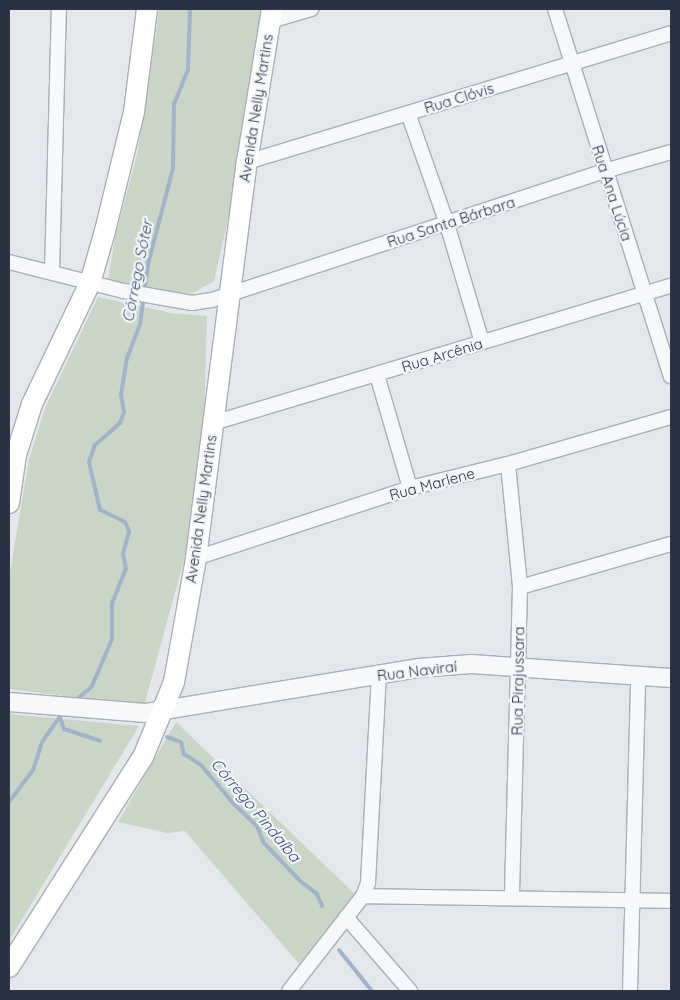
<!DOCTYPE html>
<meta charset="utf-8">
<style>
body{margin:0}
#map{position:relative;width:680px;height:1000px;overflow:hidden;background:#e4e7ec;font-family:Quicksand,sans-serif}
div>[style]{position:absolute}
.green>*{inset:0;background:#c9d6c5}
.stream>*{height:4px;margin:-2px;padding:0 2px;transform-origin:2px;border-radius:2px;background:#9fb4cc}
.roads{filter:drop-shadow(1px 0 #a9aeb7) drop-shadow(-1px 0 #a9aeb7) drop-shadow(0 1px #a9aeb7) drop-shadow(0 -1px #a9aeb7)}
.minor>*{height:14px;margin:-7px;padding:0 7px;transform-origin:7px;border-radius:7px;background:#f7f8fa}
.tertiary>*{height:18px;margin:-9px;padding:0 9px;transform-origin:9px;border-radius:9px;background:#f7f8fa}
.secondary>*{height:20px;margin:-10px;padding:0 10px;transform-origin:10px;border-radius:10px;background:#fff}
span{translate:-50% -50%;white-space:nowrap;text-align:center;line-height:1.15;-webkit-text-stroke:4.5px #f4f6f9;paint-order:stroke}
.street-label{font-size:15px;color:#2b3445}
.water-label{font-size:16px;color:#34527a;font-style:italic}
.frame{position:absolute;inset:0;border:10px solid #2b3445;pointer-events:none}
</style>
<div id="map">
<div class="green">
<i style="clip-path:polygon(159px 9px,268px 9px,241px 162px,214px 281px,193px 293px,169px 295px,108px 281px,115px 237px,137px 155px,151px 67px,149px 47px,155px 40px)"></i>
<i style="clip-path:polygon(98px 297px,171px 313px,207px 316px,204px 419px,185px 556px,144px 706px,9px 689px,9px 579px,29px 459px,45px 408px)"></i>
<i style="clip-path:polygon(9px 714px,139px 726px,9px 941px)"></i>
<i style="clip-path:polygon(176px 722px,357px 896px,301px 966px,185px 831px,168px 833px,118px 822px)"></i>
</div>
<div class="stream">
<i style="left:75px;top:701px;width:23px;rotate:-41deg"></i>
<i style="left:92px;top:686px;width:51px;rotate:-66.9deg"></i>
<i style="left:112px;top:639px;width:36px;rotate:-90deg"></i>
<i style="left:112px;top:603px;width:37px;rotate:-68deg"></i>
<i style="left:126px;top:569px;width:15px;rotate:-101deg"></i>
<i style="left:123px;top:554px;width:24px;rotate:-75deg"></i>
<i style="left:129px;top:531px;width:10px;rotate:-114deg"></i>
<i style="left:125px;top:522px;width:28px;rotate:-154deg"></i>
<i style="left:100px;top:510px;width:49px;rotate:-102.9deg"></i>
<i style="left:89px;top:462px;width:18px;rotate:-71deg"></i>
<i style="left:95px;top:445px;width:33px;rotate:-41deg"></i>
<i style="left:120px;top:423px;width:12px;rotate:-70deg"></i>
<i style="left:124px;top:412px;width:17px;rotate:-100deg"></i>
<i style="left:121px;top:395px;width:37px;rotate:-81deg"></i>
<i style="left:127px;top:358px;width:36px;rotate:-69deg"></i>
<i style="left:140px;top:324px;width:61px;rotate:-82.4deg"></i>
<i style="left:148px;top:264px;width:99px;rotate:-75.4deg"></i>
<i style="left:173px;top:168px;width:64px;rotate:-89.1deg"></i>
<i style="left:174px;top:104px;width:37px;rotate:-68deg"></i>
<i style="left:188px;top:70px;width:61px;rotate:-88.1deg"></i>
<i style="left:60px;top:717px;width:13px;rotate:72deg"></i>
<i style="left:64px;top:729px;width:38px;rotate:18deg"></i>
<i style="left:167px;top:737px;width:15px;rotate:20deg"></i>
<i style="left:181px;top:742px;width:12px;rotate:76deg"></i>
<i style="left:184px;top:754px;width:20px;rotate:33deg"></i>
<i style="left:201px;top:765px;width:50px;rotate:49.9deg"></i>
<i style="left:233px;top:803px;width:33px;rotate:44deg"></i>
<i style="left:257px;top:826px;width:18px;rotate:68deg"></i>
<i style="left:264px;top:843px;width:52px;rotate:46.5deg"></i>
<i style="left:300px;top:881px;width:21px;rotate:37deg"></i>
<i style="left:317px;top:894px;width:13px;rotate:67deg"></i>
<i style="left:9px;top:802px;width:40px;rotate:-53deg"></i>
<i style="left:33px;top:770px;width:29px;rotate:-72deg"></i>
<i style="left:42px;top:742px;width:38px;rotate:-55deg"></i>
<i style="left:339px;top:950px;width:53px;rotate:51.2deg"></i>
</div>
<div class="roads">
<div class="minor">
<i style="left:555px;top:9px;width:385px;rotate:72.5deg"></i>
<i style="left:270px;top:21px;width:43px;rotate:-16.3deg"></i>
<i style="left:408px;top:113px;width:118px;rotate:70.6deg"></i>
<i style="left:447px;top:224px;width:123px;rotate:73.5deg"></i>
<i style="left:247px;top:162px;width:443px;rotate:-16.9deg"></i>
<i style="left:9px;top:262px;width:119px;rotate:14.2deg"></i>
<i style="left:124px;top:291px;width:69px;rotate:10deg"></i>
<i style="left:192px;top:303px;width:20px;rotate:-9deg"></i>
<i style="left:212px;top:300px;width:413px;rotate:-18.2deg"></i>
<i style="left:604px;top:171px;width:70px;rotate:-15.8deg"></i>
<i style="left:52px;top:272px;width:263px;rotate:-88.5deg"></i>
<i style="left:377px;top:375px;width:118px;rotate:73.7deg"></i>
<i style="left:213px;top:423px;width:478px;rotate:-16.7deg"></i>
<i style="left:508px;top:464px;width:124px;rotate:84.4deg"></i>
<i style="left:520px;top:587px;width:311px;rotate:91.5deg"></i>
<i style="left:196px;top:558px;width:225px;rotate:-18.1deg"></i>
<i style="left:410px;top:488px;width:101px;rotate:-13.8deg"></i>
<i style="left:508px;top:464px;width:170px;rotate:-16.1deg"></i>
<i style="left:520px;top:587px;width:157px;rotate:-15.9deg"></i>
<i style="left:363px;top:896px;width:308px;rotate:0.9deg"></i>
<i style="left:346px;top:917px;width:98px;rotate:49.1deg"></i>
<i style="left:289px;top:991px;width:120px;rotate:-52.1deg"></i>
<i style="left:363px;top:896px;width:14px;rotate:-69deg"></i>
<i style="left:368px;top:883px;width:207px;rotate:-87deg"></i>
<i style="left:630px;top:991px;width:314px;rotate:-88.5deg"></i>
</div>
<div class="tertiary">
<i style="left:9px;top:702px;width:137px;rotate:4.6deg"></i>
<i style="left:146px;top:713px;width:277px;rotate:-9.4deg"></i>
<i style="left:419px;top:668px;width:52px;rotate:-4.4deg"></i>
<i style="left:471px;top:664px;width:200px;rotate:4deg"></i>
</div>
<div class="secondary">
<i style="left:9px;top:503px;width:49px;rotate:-81.7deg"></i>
<i style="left:16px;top:455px;width:53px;rotate:-72.6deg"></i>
<i style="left:32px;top:404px;width:134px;rotate:-64.4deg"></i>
<i style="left:90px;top:283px;width:54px;rotate:-73.9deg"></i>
<i style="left:105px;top:231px;width:122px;rotate:-76.3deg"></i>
<i style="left:134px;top:112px;width:104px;rotate:-82.8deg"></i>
<i style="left:9px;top:967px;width:249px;rotate:-57.5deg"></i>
<i style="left:143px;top:757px;width:81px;rotate:-67.5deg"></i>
<i style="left:174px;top:682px;width:126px;rotate:-79.9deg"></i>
<i style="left:196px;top:558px;width:399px;rotate:-82.7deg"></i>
<i style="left:247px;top:162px;width:155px;rotate:-80.7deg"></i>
</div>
</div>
<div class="street-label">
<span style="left:459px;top:98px;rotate:-17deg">Rua Clóvis</span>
<span style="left:256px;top:108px;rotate:-81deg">Avenida Nelly Martins</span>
<span style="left:612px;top:193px;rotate:72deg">Rua Ana Lúcia</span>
<span style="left:451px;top:222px;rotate:-18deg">Rua Santa Bárbara</span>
<span style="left:442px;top:355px;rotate:-17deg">Rua Arcênia</span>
<span style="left:432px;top:484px;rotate:-15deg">Rua Marlene</span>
<span style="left:201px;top:509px;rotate:-82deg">Avenida Nelly Martins</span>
<span style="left:417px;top:671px;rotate:-7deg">Rua Naviraí</span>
<span style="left:518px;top:681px;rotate:-89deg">Rua Pirajussara</span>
</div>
<div class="water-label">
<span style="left:137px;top:271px;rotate:-79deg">Córrego Sóter</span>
<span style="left:256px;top:810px;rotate:50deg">Córrego Pindaíba</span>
</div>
<div class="frame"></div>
</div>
